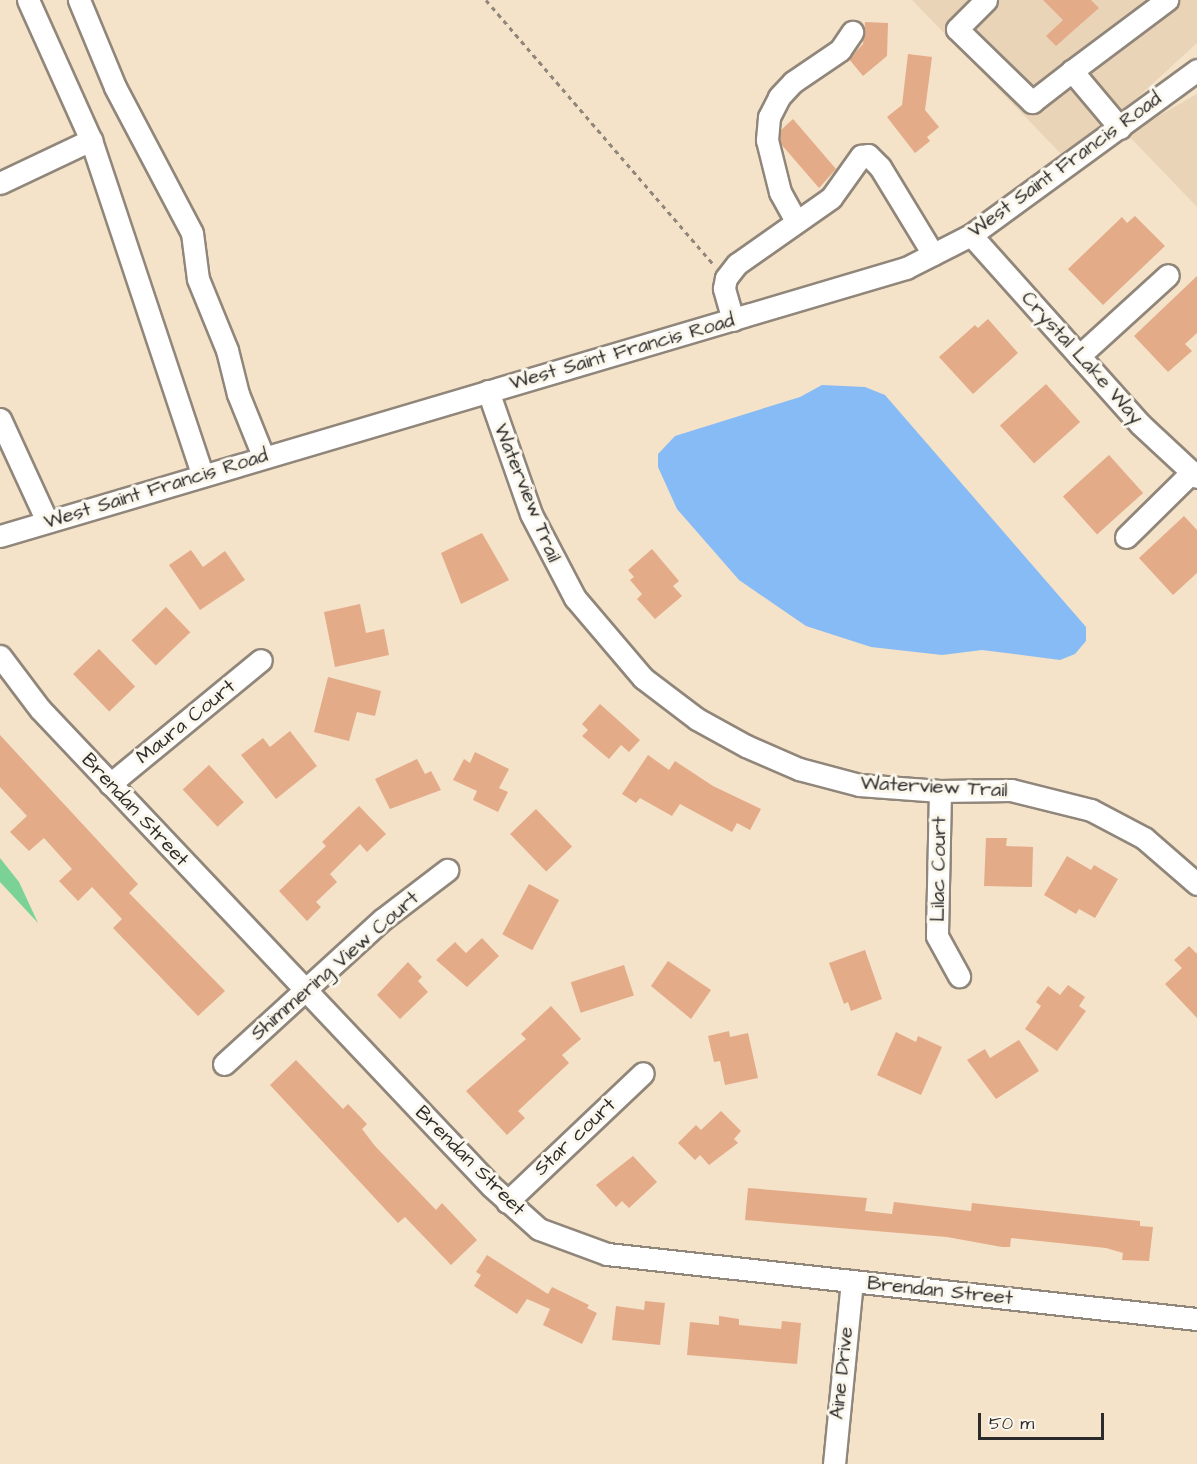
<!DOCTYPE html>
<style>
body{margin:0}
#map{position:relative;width:1197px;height:1464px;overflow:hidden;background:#f4e2c9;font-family:"Architects Daughter",sans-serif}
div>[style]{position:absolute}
.built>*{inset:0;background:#ead4b8}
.green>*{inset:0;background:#7bd297}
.water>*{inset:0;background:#87bbf5}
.building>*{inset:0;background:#e4ab89;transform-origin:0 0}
.path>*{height:3px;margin-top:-1.5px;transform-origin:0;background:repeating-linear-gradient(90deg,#90867a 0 4.5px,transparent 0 9px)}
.roads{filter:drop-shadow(2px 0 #90867a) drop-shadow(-2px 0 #90867a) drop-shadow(0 2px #90867a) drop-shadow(0 -2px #90867a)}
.minor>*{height:21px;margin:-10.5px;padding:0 10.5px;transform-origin:10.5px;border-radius:10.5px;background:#fff}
span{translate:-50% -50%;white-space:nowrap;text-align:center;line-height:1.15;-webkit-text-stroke:6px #fbf7ec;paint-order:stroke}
.street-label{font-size:20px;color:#2b2b2b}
.scale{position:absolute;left:978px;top:1413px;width:126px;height:27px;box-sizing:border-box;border:3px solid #2b2b2b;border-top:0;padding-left:8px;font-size:18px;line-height:21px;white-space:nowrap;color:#2b2b2b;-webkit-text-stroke:4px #fbf7ec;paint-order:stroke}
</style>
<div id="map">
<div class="built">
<i style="clip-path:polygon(912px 0,1197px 0,1197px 43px,1068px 161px)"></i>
<i style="clip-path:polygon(1197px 94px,1197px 207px,1127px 134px)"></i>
</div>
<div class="green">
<i style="clip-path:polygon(0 858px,19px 882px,38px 923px,0 882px)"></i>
</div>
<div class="water">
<i style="clip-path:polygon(822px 385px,865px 387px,885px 395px,1086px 627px,1086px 641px,1075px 654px,1060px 660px,982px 650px,942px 655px,871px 647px,806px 626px,739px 580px,677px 509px,658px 467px,658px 454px,675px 436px,800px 397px)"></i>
</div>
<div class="building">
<i style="clip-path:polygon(1043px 0,1091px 0,1099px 8px,1056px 46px,1046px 36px,1063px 20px)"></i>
<i style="clip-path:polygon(865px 22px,888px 23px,887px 56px,863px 76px,849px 59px,863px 44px)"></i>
<i style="clip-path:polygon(908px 54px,932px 57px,925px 110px,939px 127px,927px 137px,930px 141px,915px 153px,887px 117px,902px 105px)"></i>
<i style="clip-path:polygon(793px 119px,836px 169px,819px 188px,781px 144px,781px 130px)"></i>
<i style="clip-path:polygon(1135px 216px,1165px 246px,1103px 305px,1068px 269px,1122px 217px,1127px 223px)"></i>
<i style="clip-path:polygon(1197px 276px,1197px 333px,1185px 344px,1192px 351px,1168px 372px,1134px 336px)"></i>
<i style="clip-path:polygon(988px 319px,1018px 353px,973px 394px,939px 357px,975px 325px,978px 328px)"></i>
<i style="left:1046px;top:384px;width:51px;height:62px;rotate:48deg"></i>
<i style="left:1109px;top:455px;width:51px;height:62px;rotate:48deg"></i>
<i style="clip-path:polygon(1184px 516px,1197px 530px,1197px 573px,1173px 595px,1139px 558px)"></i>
<i style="clip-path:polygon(482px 533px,509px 580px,461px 604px,441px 553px)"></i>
<i style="clip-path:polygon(652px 549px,679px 581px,673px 586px,682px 596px,655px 619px,637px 599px,642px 594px,630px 580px,634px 577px,628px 570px)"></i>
<i style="clip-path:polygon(191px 550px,203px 567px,225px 551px,245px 580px,200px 610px,169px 565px)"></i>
<i style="clip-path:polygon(360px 604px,366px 633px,384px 629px,389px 655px,335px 667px,324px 612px)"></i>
<i style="left:166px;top:607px;width:35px;height:48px;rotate:46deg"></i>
<i style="left:99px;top:649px;width:52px;height:36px;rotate:46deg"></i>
<i style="clip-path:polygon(328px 677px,381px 691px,375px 716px,357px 712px,349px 741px,314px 732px)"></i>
<i style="clip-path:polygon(600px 704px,640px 740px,629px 752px,621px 745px,609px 759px,582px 736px,588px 730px,582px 724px)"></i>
<i style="clip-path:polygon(290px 731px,317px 766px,276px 799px,241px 755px,263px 738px,270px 747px)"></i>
<i style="clip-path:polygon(0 735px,138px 884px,129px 893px,225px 991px,198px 1016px,113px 928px,122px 919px,92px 887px,78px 901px,59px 881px,72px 869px,44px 838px,29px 851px,10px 832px,27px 816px,0 787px)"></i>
<i style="clip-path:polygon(475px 752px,509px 769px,499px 788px,508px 792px,498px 812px,473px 800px,477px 791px,453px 780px,464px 759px,470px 763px)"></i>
<i style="clip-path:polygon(648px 755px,669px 770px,675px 761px,713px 786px,761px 809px,750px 830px,737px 823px,732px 832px,680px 804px,672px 816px,640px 798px,636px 803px,622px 794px)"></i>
<i style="clip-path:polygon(417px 759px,425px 774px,431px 771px,441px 790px,390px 809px,375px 779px)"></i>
<i style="left:209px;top:765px;width:51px;height:36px;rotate:47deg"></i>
<i style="clip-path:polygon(359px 806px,386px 834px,367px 852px,360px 844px,330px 874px,337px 882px,316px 902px,321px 907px,307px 921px,279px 891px,326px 846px,322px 842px)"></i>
<i style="left:536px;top:809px;width:52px;height:36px;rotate:46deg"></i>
<i style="clip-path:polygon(986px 838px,1007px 838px,1006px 846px,1033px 847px,1032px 887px,984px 886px)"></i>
<i style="clip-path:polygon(1067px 856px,1091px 870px,1094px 865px,1118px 879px,1095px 918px,1079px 909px,1076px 914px,1044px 895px)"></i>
<i style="left:529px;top:884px;width:34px;height:57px;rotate:28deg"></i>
<i style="clip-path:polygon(482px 938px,499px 956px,467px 987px,436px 960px,455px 942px,466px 953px)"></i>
<i style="clip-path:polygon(1189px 946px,1197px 954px,1197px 1018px,1165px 984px,1182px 968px,1174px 960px)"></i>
<i style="clip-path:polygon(865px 950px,882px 999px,851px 1011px,848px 1002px,844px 1004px,829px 963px)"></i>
<i style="clip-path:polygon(668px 961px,711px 990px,691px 1019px,651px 986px)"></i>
<i style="clip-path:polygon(408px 962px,422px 977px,418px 981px,428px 992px,400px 1019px,377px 995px)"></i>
<i style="left:624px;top:965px;width:32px;height:56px;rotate:72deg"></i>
<i style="clip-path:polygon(1068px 985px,1085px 997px,1079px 1006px,1086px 1011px,1057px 1051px,1025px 1029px,1041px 1006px,1036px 1002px,1048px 986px,1060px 995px)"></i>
<i style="clip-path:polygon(551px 1006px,581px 1039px,562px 1055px,569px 1063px,518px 1111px,525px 1118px,507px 1135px,466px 1091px,526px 1039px,521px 1034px)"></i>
<i style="clip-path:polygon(729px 1031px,730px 1037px,748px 1033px,758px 1078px,725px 1085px,720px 1061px,714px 1062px,708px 1036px)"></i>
<i style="clip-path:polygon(896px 1032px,916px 1042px,918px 1036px,942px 1047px,921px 1095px,877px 1075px)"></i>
<i style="clip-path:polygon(1019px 1040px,1039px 1071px,996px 1099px,967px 1060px,985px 1049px,990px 1058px)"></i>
<i style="clip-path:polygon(296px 1060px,343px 1109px,348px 1104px,367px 1124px,362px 1129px,375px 1146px,436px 1210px,442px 1203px,477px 1240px,451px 1265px,405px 1217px,398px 1223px,270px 1085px)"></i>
<i style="clip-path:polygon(721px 1111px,741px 1131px,734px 1139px,738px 1143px,709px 1165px,700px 1155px,695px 1160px,678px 1143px,696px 1125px,701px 1130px)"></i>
<i style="clip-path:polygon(633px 1156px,657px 1182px,629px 1208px,622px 1201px,616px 1207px,596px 1185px)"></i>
<i style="clip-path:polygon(748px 1188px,867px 1198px,865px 1211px,892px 1214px,894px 1202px,971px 1211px,972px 1203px,1140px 1221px,1140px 1226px,1153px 1227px,1149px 1261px,1122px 1260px,1123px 1253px,1106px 1248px,1011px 1238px,1010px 1247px,1002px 1247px,947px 1237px,745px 1220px)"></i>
<i style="clip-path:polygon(487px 1255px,548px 1294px,552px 1287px,589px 1305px,587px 1308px,597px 1313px,582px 1344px,543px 1325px,550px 1309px,527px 1299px,517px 1314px,474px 1286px,481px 1275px,476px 1272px)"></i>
<i style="clip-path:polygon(645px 1301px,665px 1303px,660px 1345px,612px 1340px,616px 1306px,644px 1310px)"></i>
<i style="clip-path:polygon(719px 1316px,739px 1319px,739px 1325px,781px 1329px,782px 1321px,801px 1323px,797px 1364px,687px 1355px,690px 1322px,719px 1325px)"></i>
</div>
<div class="path">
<i style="left:486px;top:0;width:350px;rotate:49.3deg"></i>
</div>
<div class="roads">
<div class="minor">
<i style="left:28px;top:0;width:154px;rotate:65.8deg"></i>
<i style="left:91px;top:140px;width:351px;rotate:71.6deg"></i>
<i style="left:79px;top:0;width:94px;rotate:67.5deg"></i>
<i style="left:115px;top:87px;width:165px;rotate:62.2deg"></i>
<i style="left:192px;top:233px;width:46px;rotate:82.6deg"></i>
<i style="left:198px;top:279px;width:77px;rotate:67.8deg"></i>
<i style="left:227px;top:350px;width:45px;rotate:76deg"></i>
<i style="left:238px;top:394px;width:67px;rotate:68deg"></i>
<i style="left:986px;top:0;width:41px;rotate:135deg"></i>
<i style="left:957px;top:29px;width:105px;rotate:44.2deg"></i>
<i style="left:1032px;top:102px;width:51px;rotate:-37.8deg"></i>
<i style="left:1120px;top:128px;width:75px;rotate:-130.1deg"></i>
<i style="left:1072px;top:71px;width:119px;rotate:-36.8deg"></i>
<i style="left:0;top:183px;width:101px;rotate:-25.3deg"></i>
<i style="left:796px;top:221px;width:33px;rotate:-119deg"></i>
<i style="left:780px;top:192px;width:54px;rotate:-104deg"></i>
<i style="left:767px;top:140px;width:23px;rotate:-85deg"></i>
<i style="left:769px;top:117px;width:22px;rotate:-63deg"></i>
<i style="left:779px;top:97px;width:21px;rotate:-47deg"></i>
<i style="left:793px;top:82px;width:57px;rotate:-34.2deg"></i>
<i style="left:840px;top:50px;width:22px;rotate:-56deg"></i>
<i style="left:971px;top:235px;width:254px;rotate:48.2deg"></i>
<i style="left:1140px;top:424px;width:78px;rotate:42.9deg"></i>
<i style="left:733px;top:320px;width:33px;rotate:-106deg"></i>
<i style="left:724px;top:288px;width:10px;rotate:-79deg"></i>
<i style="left:726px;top:278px;width:18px;rotate:-52deg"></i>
<i style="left:737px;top:264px;width:115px;rotate:-35.1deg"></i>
<i style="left:831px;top:198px;width:52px;rotate:-54.5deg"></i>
<i style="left:861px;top:156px;width:7px;rotate:-8deg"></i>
<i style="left:868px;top:155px;width:17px;rotate:45deg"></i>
<i style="left:880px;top:167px;width:102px;rotate:58.7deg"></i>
<i style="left:1079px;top:356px;width:120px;rotate:-42.3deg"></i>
<i style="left:488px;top:391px;width:130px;rotate:70.7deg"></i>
<i style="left:531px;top:514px;width:95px;rotate:62.4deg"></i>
<i style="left:575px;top:598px;width:105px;rotate:49.6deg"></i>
<i style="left:643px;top:678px;width:68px;rotate:37.2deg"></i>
<i style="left:697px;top:719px;width:56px;rotate:28.9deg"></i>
<i style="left:746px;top:746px;width:58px;rotate:23.5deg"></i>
<i style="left:799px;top:769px;width:62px;rotate:14.9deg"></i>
<i style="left:859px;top:785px;width:81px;rotate:4.2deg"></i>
<i style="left:940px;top:791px;width:71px;rotate:-0.8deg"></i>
<i style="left:1011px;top:790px;width:82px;rotate:14deg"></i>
<i style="left:1091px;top:810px;width:60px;rotate:27.8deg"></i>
<i style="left:1144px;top:838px;width:70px;rotate:41deg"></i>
<i style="left:0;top:419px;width:112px;rotate:65.3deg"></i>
<i style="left:0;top:536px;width:945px;rotate:-16.48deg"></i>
<i style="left:906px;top:268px;width:73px;rotate:-26.9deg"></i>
<i style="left:971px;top:235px;width:280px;rotate:-36.1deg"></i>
<i style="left:1126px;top:537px;width:93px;rotate:-44.6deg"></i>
<i style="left:0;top:656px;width:66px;rotate:53deg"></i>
<i style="left:40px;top:709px;width:656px;rotate:46.6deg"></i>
<i style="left:491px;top:1186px;width:64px;rotate:41.9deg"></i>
<i style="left:539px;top:1229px;width:72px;rotate:20.2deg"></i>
<i style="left:607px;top:1254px;width:594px;rotate:6.29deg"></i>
<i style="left:110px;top:784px;width:195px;rotate:-39.4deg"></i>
<i style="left:940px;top:791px;width:145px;rotate:91.2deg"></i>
<i style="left:937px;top:936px;width:46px;rotate:61.2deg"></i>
<i style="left:224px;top:1064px;width:215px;rotate:-42.4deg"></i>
<i style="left:383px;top:919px;width:81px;rotate:-37.4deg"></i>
<i style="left:507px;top:1202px;width:187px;rotate:-43.5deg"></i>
<i style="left:834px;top:1464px;width:184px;rotate:-84.4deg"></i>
</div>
</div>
<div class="street-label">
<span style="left:1065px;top:165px;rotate:-36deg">West Saint Francis Road</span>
<span style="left:622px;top:352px;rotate:-16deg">West Saint Francis Road</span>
<span style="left:1082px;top:358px;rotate:48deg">Crystal Lake Way</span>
<span style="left:156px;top:489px;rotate:-17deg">West Saint Francis Road</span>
<span style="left:527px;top:493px;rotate:68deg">Waterview Trail</span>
<span style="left:186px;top:722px;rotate:-39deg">Maura Court</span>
<span style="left:934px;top:787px;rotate:3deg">Waterview Trail</span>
<span style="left:135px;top:810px;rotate:47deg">Brendan Street</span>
<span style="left:939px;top:869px;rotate:-89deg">Lilac Court</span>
<span style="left:335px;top:966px;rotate:-41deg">Shimmering View Court</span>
<span style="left:575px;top:1137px;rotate:-43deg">Star court</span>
<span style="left:470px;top:1161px;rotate:45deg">Brendan Street</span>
<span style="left:940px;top:1291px;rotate:6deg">Brendan Street</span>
<span style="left:842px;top:1373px;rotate:-84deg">Aine Drive</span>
</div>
<div class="scale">50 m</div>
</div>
